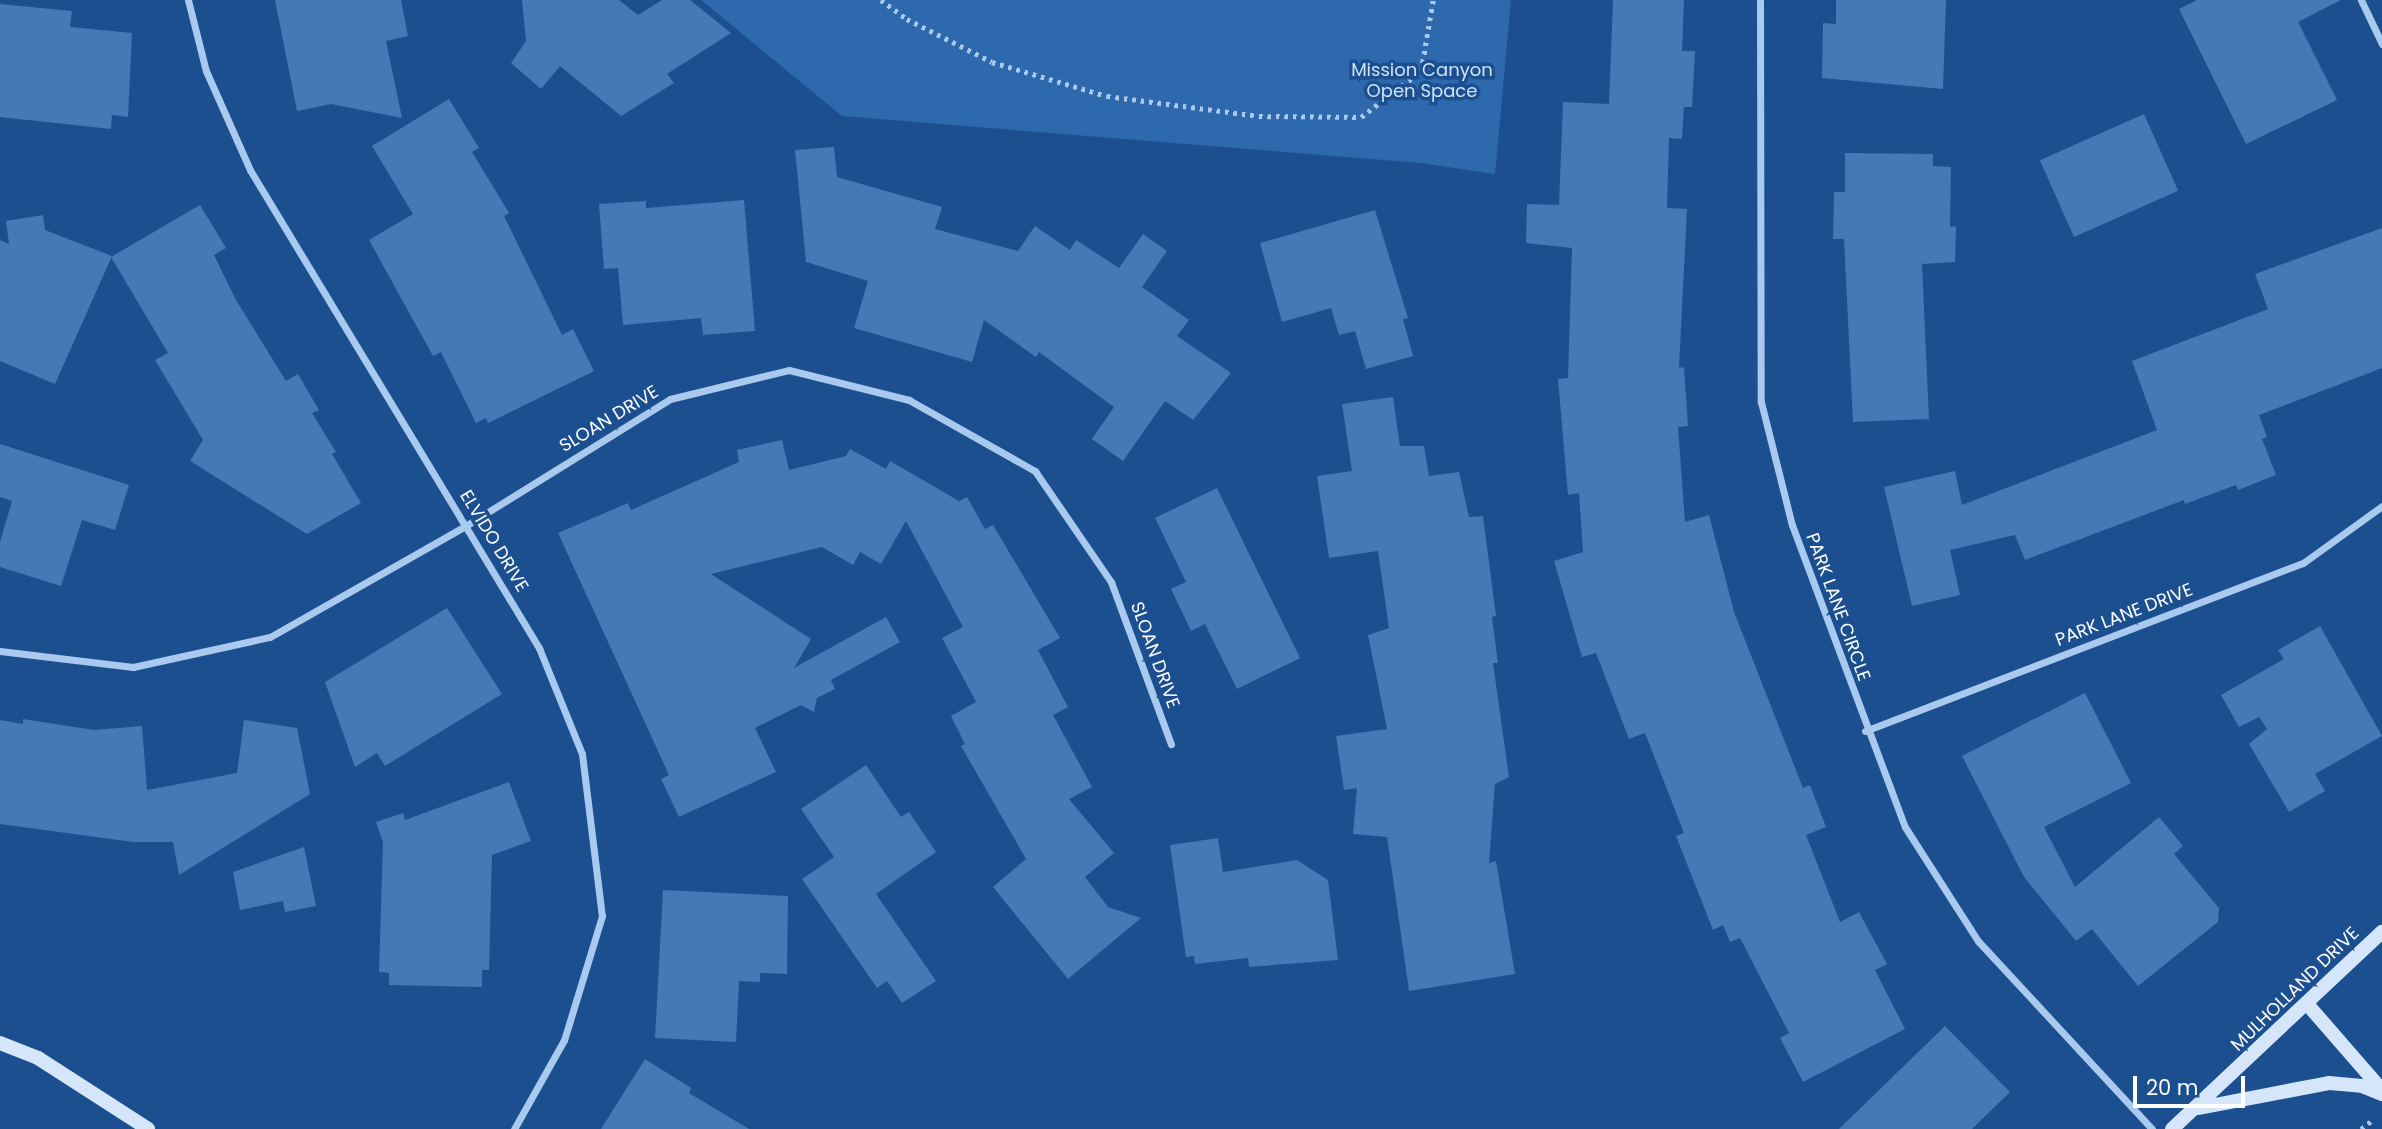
<!DOCTYPE html>
<style>
body{margin:0}
#map{position:relative;width:2382px;height:1129px;overflow:hidden;background:#1b4f8f;font-family:Poppins,sans-serif}
div>[style]{position:absolute}
.green>*{inset:0;background:#2e69ad}
.building>*{inset:0;background:#4478b7;transform-origin:0 0}
.path>*{height:4.5px;margin-top:-2.25px;transform-origin:0;background:repeating-linear-gradient(90deg,#a9c9ee 0 3.5px,transparent 0 8.5px)}
.minor>*{height:7px;margin:-3.5px;padding:0 3.5px;transform-origin:3.5px;border-radius:3.5px;background:#a9c9ee}
.secondary>*{height:14px;margin:-7px;padding:0 7px;transform-origin:7px;border-radius:7px;background:#d6e6fa}
span{translate:-50% -50%;white-space:nowrap;text-align:center;line-height:1.15;-webkit-text-stroke:7px #1b4f8f;paint-order:stroke}
.park-label{font-size:18px;color:#cfe3fa}
.street-label{font-size:18px;color:#fff}
.scale{position:absolute;left:2133px;top:1076px;width:112px;height:32px;box-sizing:border-box;border:4px solid #fff;border-top:0;padding-left:9px;font-size:21px;line-height:24px;white-space:nowrap;color:#fff;-webkit-text-stroke:5px #1b4f8f;paint-order:stroke}
</style>
<div id="map">
<div class="green">
<i style="clip-path:polygon(701px 0,1511px 0,1495px 174px,1420px 163px,842px 116px)"></i>
</div>
<div class="building">
<i style="clip-path:polygon(275px 0,401px 0,408px 36px,386px 41px,402px 118px,331px 104px,297px 111px)"></i>
<i style="clip-path:polygon(522px 0,619px 0,638px 15px,662px 0,690px 0,731px 33px,667px 74px,674px 83px,621px 116px,560px 66px,541px 89px,511px 63px,526px 41px)"></i>
<i style="clip-path:polygon(1613px 0,1684px 0,1682px 51px,1695px 51px,1692px 107px,1684px 107px,1682px 139px,1669px 138px,1667px 208px,1687px 209px,1679px 368px,1684px 367px,1688px 426px,1678px 427px,1685px 522px,1709px 515px,1734px 612px,1803px 788px,1810px 785px,1826px 827px,1806px 835px,1840px 922px,1859px 912px,1887px 964px,1875px 970px,1905px 1029px,1803px 1082px,1780px 1038px,1789px 1033px,1740px 938px,1730px 942px,1723px 925px,1713px 930px,1676px 836px,1684px 833px,1645px 733px,1629px 739px,1596px 653px,1582px 657px,1554px 561px,1583px 552px,1579px 493px,1568px 495px,1558px 379px,1568px 378px,1572px 248px,1526px 243px,1527px 204px,1559px 205px,1563px 102px,1609px 104px)"></i>
<i style="clip-path:polygon(1836px 0,1946px 0,1943px 89px,1822px 78px,1823px 23px,1836px 24px)"></i>
<i style="clip-path:polygon(2197px 0,2341px 0,2298px 22px,2337px 100px,2246px 144px,2179px 9px)"></i>
<i style="clip-path:polygon(0 4px,72px 11px,70px 27px,132px 33px,128px 117px,112px 115px,111px 129px,0 117px)"></i>
<i style="clip-path:polygon(449px 99px,479px 148px,472px 152px,509px 213px,504px 216px,562px 335px,573px 329px,594px 371px,488px 423px,486px 418px,476px 423px,441px 352px,433px 356px,369px 240px,413px 214px,372px 146px)"></i>
<i style="left:2144px;top:114px;width:84px;height:114px;rotate:66deg"></i>
<i style="clip-path:polygon(834px 147px,837px 177px,942px 207px,935px 229px,1018px 251px,1035px 226px,1070px 250px,1076px 240px,1119px 268px,1143px 234px,1167px 251px,1142px 287px,1189px 320px,1177px 336px,1231px 373px,1193px 420px,1165px 401px,1123px 461px,1092px 439px,1114px 407px,1039px 352px,1036px 357px,984px 320px,972px 362px,854px 328px,868px 281px,806px 262px,795px 150px)"></i>
<i style="clip-path:polygon(1845px 153px,1933px 154px,1933px 166px,1951px 167px,1950px 227px,1956px 226px,1955px 262px,1922px 264px,1929px 419px,1853px 422px,1844px 239px,1833px 239px,1834px 192px,1845px 192px)"></i>
<i style="clip-path:polygon(744px 200px,755px 331px,703px 335px,701px 318px,623px 325px,618px 268px,604px 269px,599px 204px,646px 201px,646px 208px)"></i>
<i style="clip-path:polygon(200px 205px,226px 248px,214px 255px,236px 300px,286px 381px,298px 374px,319px 410px,312px 413px,336px 452px,332px 454px,361px 503px,307px 534px,190px 461px,203px 440px,155px 360px,168px 353px,111px 257px)"></i>
<i style="clip-path:polygon(1375px 210px,1408px 318px,1403px 319px,1413px 356px,1366px 369px,1355px 331px,1339px 335px,1331px 308px,1282px 322px,1260px 243px)"></i>
<i style="clip-path:polygon(43px 215px,45px 230px,112px 256px,55px 384px,0 361px,0 240px,9px 244px,6px 221px)"></i>
<i style="clip-path:polygon(2382px 228px,2382px 368px,2259px 415px,2267px 437px,2262px 439px,2276px 475px,2238px 490px,2236px 485px,2185px 504px,2184px 500px,2025px 560px,2015px 535px,1950px 550px,1960px 595px,1912px 606px,1884px 487px,1955px 471px,1962px 505px,2157px 430px,2132px 361px,2268px 309px,2255px 274px)"></i>
<i style="clip-path:polygon(1393px 397px,1400px 446px,1424px 446px,1429px 476px,1459px 472px,1469px 517px,1483px 516px,1496px 616px,1492px 617px,1498px 663px,1493px 663px,1509px 777px,1495px 784px,1489px 863px,1496px 861px,1515px 974px,1409px 991px,1387px 837px,1353px 834px,1357px 788px,1344px 790px,1336px 736px,1387px 729px,1368px 635px,1389px 628px,1378px 551px,1329px 558px,1317px 476px,1352px 471px,1342px 404px)"></i>
<i style="clip-path:polygon(782px 440px,789px 470px,846px 456px,850px 449px,886px 469px,890px 461px,959px 501px,967px 497px,985px 529px,993px 525px,1060px 638px,1038px 650px,1068px 707px,1053px 715px,1092px 787px,1069px 799px,1114px 853px,1085px 877px,1108px 907px,1141px 918px,1068px 979px,993px 887px,1026px 859px,961px 746px,965px 744px,951px 716px,976px 702px,942px 638px,963px 627px,906px 521px,881px 564px,860px 552px,853px 565px,822px 547px,711px 574px,811px 639px,794px 668px,886px 617px,900px 642px,831px 680px,835px 689px,817px 698px,814px 712px,801px 705px,755px 728px,776px 772px,679px 817px,661px 779px,669px 775px,558px 533px,628px 503px,631px 510px,739px 462px,737px 450px)"></i>
<i style="clip-path:polygon(0 444px,129px 485px,115px 530px,82px 520px,61px 586px,0 567px,0 542px,12px 501px,0 497px)"></i>
<i style="clip-path:polygon(1217px 488px,1300px 658px,1237px 689px,1205px 624px,1191px 631px,1171px 589px,1186px 582px,1155px 518px)"></i>
<i style="clip-path:polygon(447px 608px,502px 694px,385px 766px,377px 753px,355px 767px,325px 682px)"></i>
<i style="clip-path:polygon(2320px 626px,2382px 736px,2315px 774px,2325px 791px,2289px 812px,2249px 744px,2267px 729px,2259px 717px,2239px 727px,2221px 695px,2284px 659px,2278px 650px)"></i>
<i style="clip-path:polygon(2085px 693px,2131px 783px,2044px 827px,2075px 887px,2159px 817px,2183px 846px,2174px 854px,2219px 908px,2218px 922px,2138px 986px,2092px 929px,2076px 941px,2024px 877px,1962px 756px)"></i>
<i style="clip-path:polygon(23px 719px,94px 730px,142px 726px,147px 790px,237px 773px,244px 720px,297px 728px,310px 794px,179px 875px,173px 842px,133px 842px,0 824px,0 720px,23px 724px)"></i>
<i style="clip-path:polygon(866px 765px,901px 817px,909px 812px,936px 852px,876px 894px,936px 981px,902px 1003px,887px 981px,877px 988px,802px 879px,834px 857px,801px 809px)"></i>
<i style="clip-path:polygon(509px 782px,531px 841px,492px 855px,489px 970px,482px 970px,482px 987px,389px 985px,389px 973px,379px 972px,383px 842px,376px 822px,403px 813px,405px 820px)"></i>
<i style="clip-path:polygon(1218px 838px,1223px 872px,1297px 860px,1328px 880px,1338px 960px,1249px 967px,1248px 958px,1195px 964px,1194px 956px,1186px 957px,1170px 845px)"></i>
<i style="clip-path:polygon(304px 847px,316px 906px,285px 912px,283px 901px,240px 910px,233px 872px)"></i>
<i style="clip-path:polygon(663px 890px,788px 896px,787px 974px,760px 973px,760px 982px,739px 981px,736px 1042px,655px 1038px)"></i>
<i style="clip-path:polygon(1945px 1026px,2010px 1092px,1972px 1129px,1839px 1129px)"></i>
<i style="clip-path:polygon(645px 1059px,691px 1088px,689px 1093px,749px 1129px,601px 1129px)"></i>
</div>
<div class="path">
<i style="left:881px;top:0;width:32px;rotate:36deg"></i>
<i style="left:907px;top:19px;width:95px;rotate:26.8deg"></i>
<i style="left:992px;top:62px;width:120px;rotate:16.5deg"></i>
<i style="left:1107px;top:96px;width:153px;rotate:7.5deg"></i>
<i style="left:1259px;top:116px;width:102px;rotate:0.6deg"></i>
<i style="left:1361px;top:117px;width:76px;rotate:-37.5deg"></i>
<i style="left:1421px;top:71px;width:72px;rotate:-80.4deg"></i>
<i style="left:2361px;top:1129px;width:16px;rotate:-38deg"></i>
</div>
<div class="minor">
<i style="left:188px;top:0;width:73px;rotate:75.8deg"></i>
<i style="left:206px;top:71px;width:108px;rotate:66deg"></i>
<i style="left:250px;top:170px;width:559px;rotate:58.84deg"></i>
<i style="left:539px;top:648px;width:114px;rotate:67.9deg"></i>
<i style="left:582px;top:754px;width:163px;rotate:83deg"></i>
<i style="left:602px;top:916px;width:130px;rotate:107deg"></i>
<i style="left:564px;top:1040px;width:102px;rotate:119.3deg"></i>
<i style="left:1760px;top:0;width:402px;rotate:89.9deg"></i>
<i style="left:1761px;top:402px;width:127px;rotate:75.9deg"></i>
<i style="left:1792px;top:525px;width:322px;rotate:69.5deg"></i>
<i style="left:1905px;top:827px;width:135px;rotate:57.4deg"></i>
<i style="left:1978px;top:941px;width:256px;rotate:47.2deg"></i>
<i style="left:2361px;top:0;width:49px;rotate:64.5deg"></i>
<i style="left:0;top:651px;width:134px;rotate:6.9deg"></i>
<i style="left:133px;top:667px;width:140px;rotate:-12.4deg"></i>
<i style="left:270px;top:637px;width:227px;rotate:-29.6deg"></i>
<i style="left:467px;top:525px;width:239px;rotate:-31.8deg"></i>
<i style="left:670px;top:399px;width:122px;rotate:-13.7deg"></i>
<i style="left:789px;top:370px;width:124px;rotate:14deg"></i>
<i style="left:909px;top:400px;width:145px;rotate:29.4deg"></i>
<i style="left:1035px;top:471px;width:135px;rotate:55.6deg"></i>
<i style="left:1111px;top:582px;width:173px;rotate:69.7deg"></i>
<i style="left:1865px;top:731px;width:469px;rotate:-21deg"></i>
<i style="left:2303px;top:563px;width:97px;rotate:-35.8deg"></i>
</div>
<div class="secondary">
<i style="left:2308px;top:1005px;width:113px;rotate:49deg"></i>
<i style="left:0;top:1043px;width:41px;rotate:21.5deg"></i>
<i style="left:38px;top:1058px;width:131px;rotate:32.8deg"></i>
<i style="left:2199px;top:1108px;width:132px;rotate:-10.9deg"></i>
<i style="left:2329px;top:1083px;width:33px;rotate:5deg"></i>
<i style="left:2362px;top:1086px;width:22px;rotate:22deg"></i>
<i style="left:2172px;top:1129px;width:288px;rotate:-43.2deg"></i>
</div>
<div class="park-label">
<span style="left:1422px;top:81px">Mission Canyon<br>Open Space</span>
</div>
<div class="street-label">
<span style="left:609px;top:419px;rotate:-31deg">SLOAN DRIVE</span>
<span style="left:494px;top:541px;rotate:59deg">ELVIDO DRIVE</span>
<span style="left:1838px;top:607px;rotate:70deg">PARK LANE CIRCLE</span>
<span style="left:2124px;top:615px;rotate:-21deg">PARK LANE DRIVE</span>
<span style="left:1155px;top:655px;rotate:70deg">SLOAN DRIVE</span>
<span style="left:2295px;top:989px;rotate:-44deg">MULHOLLAND DRIVE</span>
</div>
<div class="scale">20 m</div>
</div>
